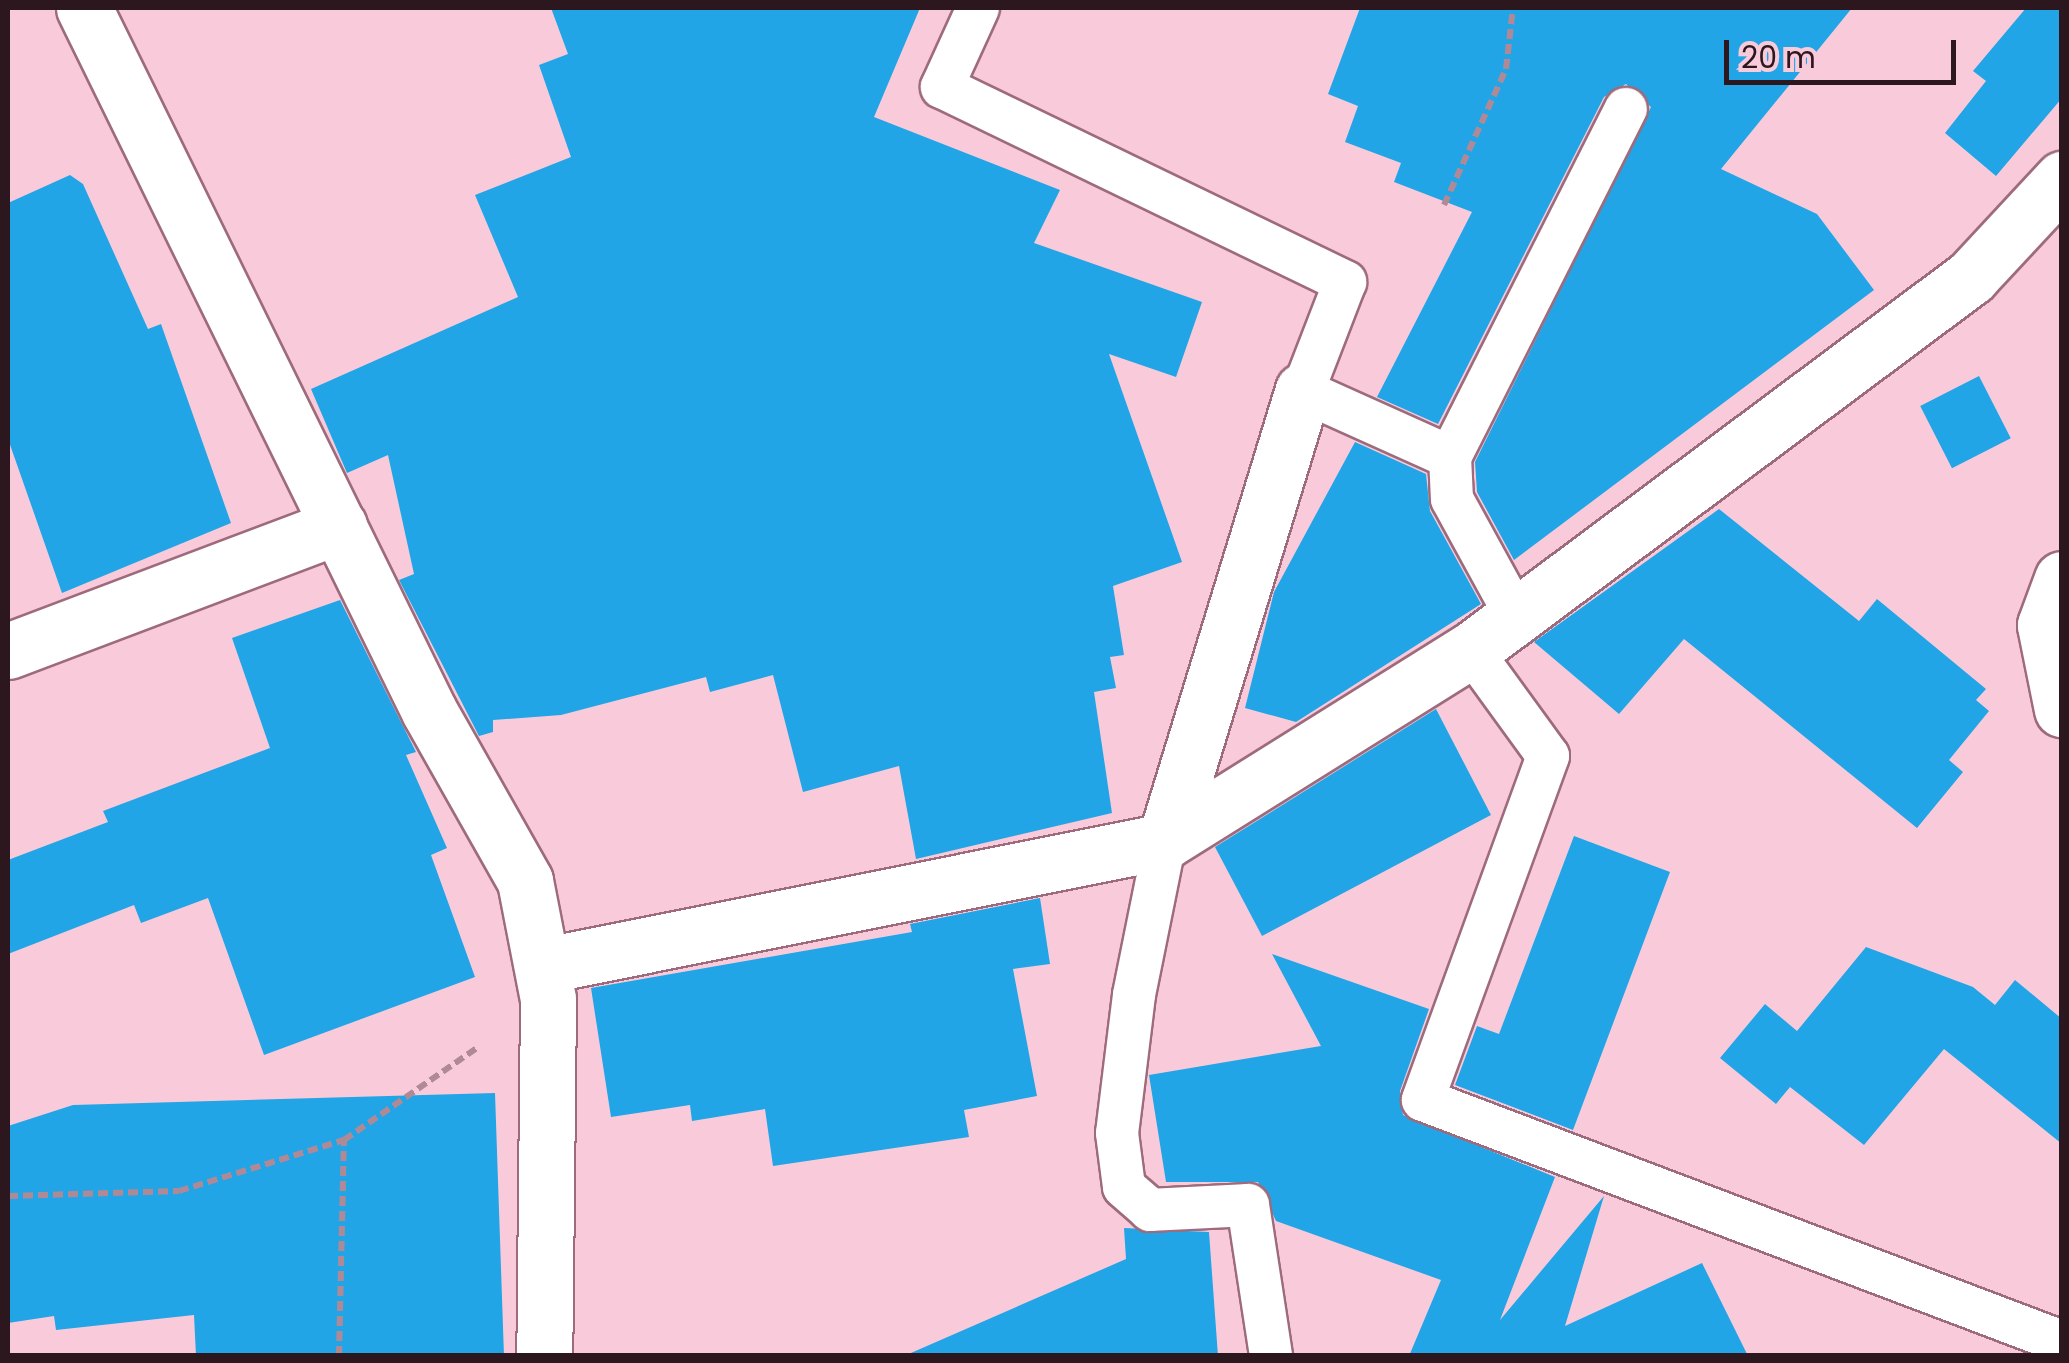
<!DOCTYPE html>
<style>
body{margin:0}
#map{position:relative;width:2069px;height:1363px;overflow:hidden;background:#f9cbda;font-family:Poppins,sans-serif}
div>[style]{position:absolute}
.building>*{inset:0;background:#21a5e6;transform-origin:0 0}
.path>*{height:6px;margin-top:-3px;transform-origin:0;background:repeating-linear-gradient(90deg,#af8a96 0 10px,transparent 0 15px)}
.roads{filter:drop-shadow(2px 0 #9e6b7c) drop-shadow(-2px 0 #9e6b7c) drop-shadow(0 2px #9e6b7c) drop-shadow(0 -2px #9e6b7c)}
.lane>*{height:42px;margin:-21px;padding:0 21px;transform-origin:21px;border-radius:21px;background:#fff}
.street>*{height:55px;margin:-27.5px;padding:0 27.5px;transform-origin:27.5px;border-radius:27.5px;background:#fff}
span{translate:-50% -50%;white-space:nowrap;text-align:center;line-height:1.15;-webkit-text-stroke:10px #f9cbda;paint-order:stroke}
.frame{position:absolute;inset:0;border:10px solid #2c171f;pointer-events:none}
.scale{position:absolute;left:1724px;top:40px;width:232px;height:45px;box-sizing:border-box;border:5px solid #2c171f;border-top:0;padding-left:12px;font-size:30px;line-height:35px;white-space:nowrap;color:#2c171f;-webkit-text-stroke:8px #f9cbda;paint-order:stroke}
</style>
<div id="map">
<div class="building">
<i style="clip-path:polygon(551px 8px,920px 8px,874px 117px,1060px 190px,1034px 243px,1202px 302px,1176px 377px,1109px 354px,1182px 562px,1113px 586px,1124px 655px,1110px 657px,1116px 688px,1094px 692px,1112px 813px,916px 859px,899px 766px,803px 792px,773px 675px,710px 692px,706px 677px,561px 715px,493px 720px,493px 732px,479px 736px,399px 580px,414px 574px,388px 455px,347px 473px,311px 389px,518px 297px,475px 195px,571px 157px,539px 65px,568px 54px)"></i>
<i style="clip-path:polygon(1360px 8px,1852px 8px,1721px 169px,1817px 214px,1874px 290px,1514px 560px,1477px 492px,1475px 462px,1651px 107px,1626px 84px,1604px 97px,1438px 424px,1377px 397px,1472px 212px,1394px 182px,1401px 163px,1345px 142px,1358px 106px,1328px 94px)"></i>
<i style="clip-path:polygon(2026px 8px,2062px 8px,2062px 98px,1996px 176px,1945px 133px,1986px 81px,1973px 71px)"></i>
<i style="clip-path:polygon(70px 175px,83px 184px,148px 329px,161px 324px,231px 523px,62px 593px,8px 439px,8px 203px)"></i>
<i style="left:1979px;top:376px;width:70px;height:66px;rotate:63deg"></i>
<i style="clip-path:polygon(1355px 442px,1426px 474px,1430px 511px,1481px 604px,1296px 722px,1245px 708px,1274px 592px)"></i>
<i style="clip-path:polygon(1719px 509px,1859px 621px,1877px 599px,1986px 689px,1976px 700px,1989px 711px,1949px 760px,1963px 772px,1917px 828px,1684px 639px,1619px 714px,1534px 642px)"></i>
<i style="clip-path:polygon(340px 600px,416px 752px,406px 755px,447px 848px,431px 855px,475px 977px,264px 1055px,208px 898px,141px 923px,134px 905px,8px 954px,8px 860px,108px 822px,103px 811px,270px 748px,232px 638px)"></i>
<i style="clip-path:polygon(1436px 709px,1491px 815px,1262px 936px,1215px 847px)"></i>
<i style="clip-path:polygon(1574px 836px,1670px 872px,1573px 1130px,1455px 1085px,1477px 1026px,1499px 1034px)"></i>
<i style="clip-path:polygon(1040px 898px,1050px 964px,1013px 969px,1037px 1096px,964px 1110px,969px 1137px,773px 1166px,765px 1109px,692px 1121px,690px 1105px,611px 1117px,591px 988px,912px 932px,910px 924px)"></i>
<i style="clip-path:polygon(1866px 947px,1973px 987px,1995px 1005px,2015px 980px,2062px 1019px,2062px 1144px,1944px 1049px,1864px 1145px,1790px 1087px,1776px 1104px,1720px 1058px,1765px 1004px,1797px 1031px)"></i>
<i style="clip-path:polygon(1272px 954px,1429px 1009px,1400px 1091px,1403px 1115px,1555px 1177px,1500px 1320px,1604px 1196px,1565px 1326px,1702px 1263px,1748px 1356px,1409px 1356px,1441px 1280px,1276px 1221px,1258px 1182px,1166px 1182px,1149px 1075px,1321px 1046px)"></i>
<i style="clip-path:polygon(495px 1093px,504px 1356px,196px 1356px,194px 1315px,56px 1330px,54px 1316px,8px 1323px,8px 1126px,73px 1105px)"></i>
<i style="clip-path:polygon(1124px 1228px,1209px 1232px,1218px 1356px,904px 1356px,1126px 1259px)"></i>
</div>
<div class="path">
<i style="left:1444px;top:205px;width:149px;rotate:-65.5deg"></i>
<i style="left:1506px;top:69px;width:61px;rotate:-83.5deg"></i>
<i style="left:8px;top:1196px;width:171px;rotate:-1.7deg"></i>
<i style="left:179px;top:1191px;width:173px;rotate:-17.2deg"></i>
<i style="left:344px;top:1140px;width:162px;rotate:-34.7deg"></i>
<i style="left:339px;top:1356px;width:216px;rotate:-88.7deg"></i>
</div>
<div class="roads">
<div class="lane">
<i style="left:978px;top:8px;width:87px;rotate:114.5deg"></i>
<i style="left:942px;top:87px;width:448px;rotate:25.8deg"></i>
<i style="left:1345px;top:282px;width:117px;rotate:111.1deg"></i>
<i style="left:1303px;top:391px;width:161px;rotate:24.2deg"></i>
<i style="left:1450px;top:457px;width:42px;rotate:87.3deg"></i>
<i style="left:1452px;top:499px;width:133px;rotate:61.3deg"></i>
<i style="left:1450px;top:457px;width:390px;rotate:-63.2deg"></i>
<i style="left:1471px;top:650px;width:131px;rotate:54deg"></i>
<i style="left:1548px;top:756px;width:366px;rotate:110deg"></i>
<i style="left:1423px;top:1100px;width:683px;rotate:20.74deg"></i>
<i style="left:1165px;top:841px;width:157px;rotate:101.4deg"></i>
<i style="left:1134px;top:995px;width:139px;rotate:97deg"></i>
<i style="left:1117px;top:1133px;width:54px;rotate:82.6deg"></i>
<i style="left:1124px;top:1187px;width:35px;rotate:41deg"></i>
<i style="left:1150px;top:1210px;width:98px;rotate:-2.9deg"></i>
<i style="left:1248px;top:1205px;width:153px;rotate:81.3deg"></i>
</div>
<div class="street">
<i style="left:84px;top:8px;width:783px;rotate:63.86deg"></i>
<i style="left:429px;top:711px;width:195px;rotate:60.5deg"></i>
<i style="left:525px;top:881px;width:120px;rotate:79deg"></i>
<i style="left:548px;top:999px;width:357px;rotate:90.6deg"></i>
<i style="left:2062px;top:579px;width:49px;rotate:110.3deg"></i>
<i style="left:2045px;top:625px;width:86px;rotate:78.6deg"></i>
<i style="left:8px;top:651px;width:354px;rotate:-20.7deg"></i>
<i style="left:1165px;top:841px;width:471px;rotate:-73deg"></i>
<i style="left:546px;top:965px;width:631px;rotate:-11.33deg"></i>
<i style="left:1165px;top:841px;width:361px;rotate:-32deg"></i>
<i style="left:1471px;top:650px;width:624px;rotate:-36.72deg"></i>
<i style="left:1971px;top:277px;width:134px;rotate:-47.1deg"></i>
</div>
</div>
<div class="frame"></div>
<div class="scale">20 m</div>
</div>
